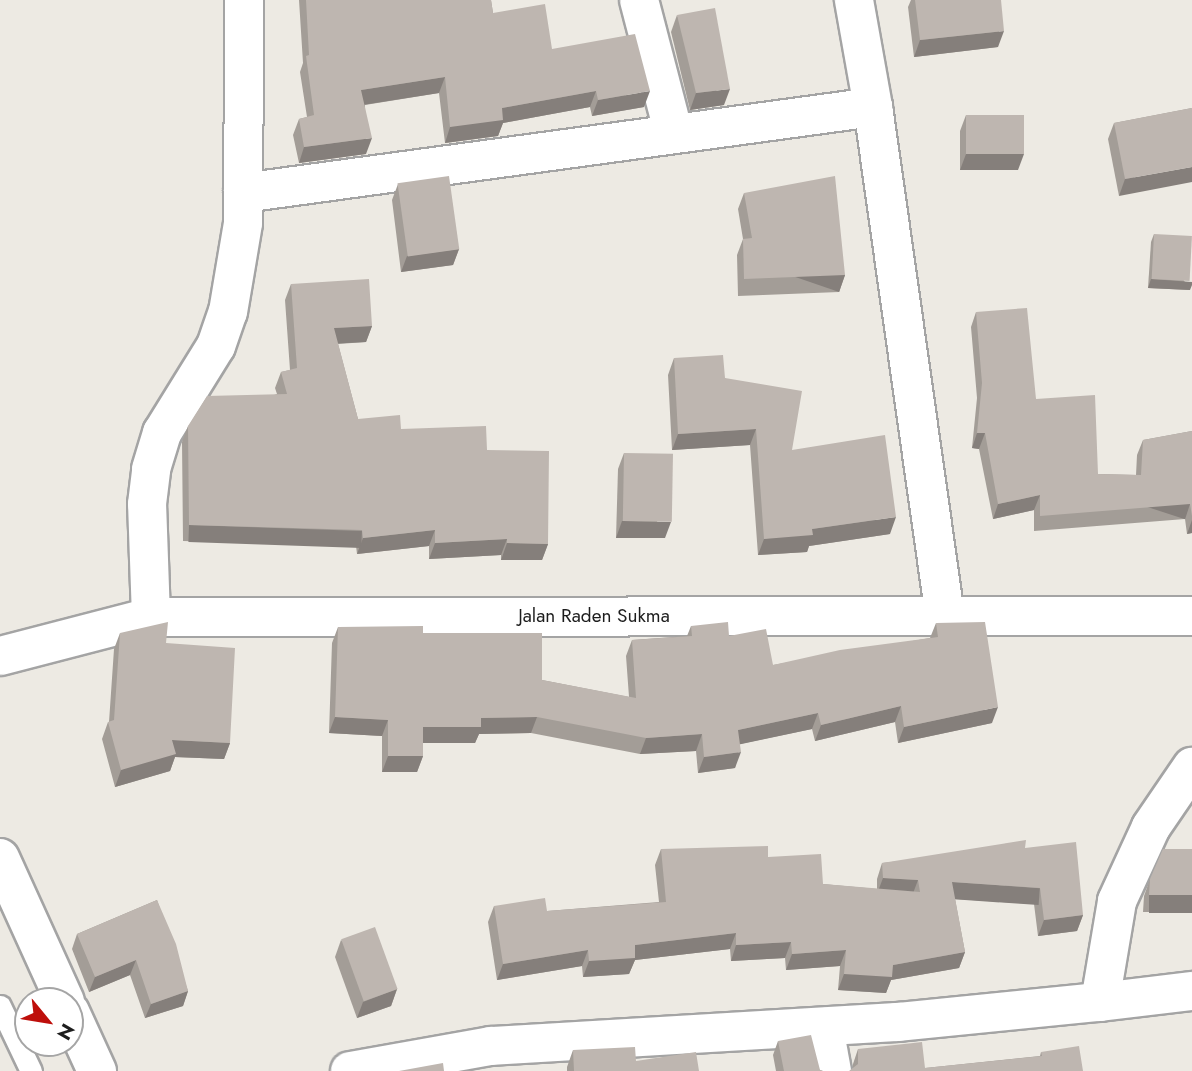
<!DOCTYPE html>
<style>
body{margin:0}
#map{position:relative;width:1192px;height:1071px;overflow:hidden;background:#edeae3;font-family:Jost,sans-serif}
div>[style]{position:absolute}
.roads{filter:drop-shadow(2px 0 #a4a4a4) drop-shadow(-2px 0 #a4a4a4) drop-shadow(0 2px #a4a4a4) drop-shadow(0 -2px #a4a4a4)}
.lane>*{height:21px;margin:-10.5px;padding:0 10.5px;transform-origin:10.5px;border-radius:10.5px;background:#fff}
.street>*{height:38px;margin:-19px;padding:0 19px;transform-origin:19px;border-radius:19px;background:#fff}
.wall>*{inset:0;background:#a39d97}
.shaded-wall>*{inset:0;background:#857f7b;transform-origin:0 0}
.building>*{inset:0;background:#beb6b0;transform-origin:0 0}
span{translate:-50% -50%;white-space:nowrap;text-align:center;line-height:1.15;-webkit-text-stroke:5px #fff;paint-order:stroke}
.street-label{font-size:19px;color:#1d1d1d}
.north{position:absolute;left:14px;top:987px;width:70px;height:70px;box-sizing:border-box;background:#fff;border:2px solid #a5a5a5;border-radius:50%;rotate:120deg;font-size:19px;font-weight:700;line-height:28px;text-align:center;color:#1d1d1d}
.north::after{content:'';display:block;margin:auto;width:24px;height:32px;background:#be0f0b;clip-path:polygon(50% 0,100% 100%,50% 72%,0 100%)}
</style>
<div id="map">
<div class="roads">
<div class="lane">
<i style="left:0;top:1006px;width:72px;rotate:64.5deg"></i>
</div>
<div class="street">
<i style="left:639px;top:0;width:138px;rotate:75.4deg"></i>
<i style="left:873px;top:107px;width:514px;rotate:81.95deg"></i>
<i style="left:243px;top:193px;width:636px;rotate:-7.77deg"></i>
<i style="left:873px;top:107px;width:109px;rotate:-100.1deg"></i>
<i style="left:151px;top:617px;width:113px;rotate:-92deg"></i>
<i style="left:147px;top:504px;width:35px;rotate:-83deg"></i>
<i style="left:151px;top:469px;width:38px;rotate:-73deg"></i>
<i style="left:162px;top:433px;width:102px;rotate:-58.2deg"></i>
<i style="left:216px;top:346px;width:36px;rotate:-71deg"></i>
<i style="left:228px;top:312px;width:90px;rotate:-80.4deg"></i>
<i style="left:243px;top:223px;width:223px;rotate:-89.7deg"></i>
<i style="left:0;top:656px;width:156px;rotate:-14.5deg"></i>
<i style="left:151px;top:617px;width:1041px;rotate:-0.06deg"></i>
<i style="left:0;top:858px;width:157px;rotate:65.6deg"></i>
<i style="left:1100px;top:1002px;width:93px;rotate:-6.8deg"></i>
<i style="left:70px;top:1012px;width:65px;rotate:65.4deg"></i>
<i style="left:824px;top:1027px;width:45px;rotate:79.7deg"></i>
<i style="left:350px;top:1071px;width:143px;rotate:-10.1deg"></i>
<i style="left:491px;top:1046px;width:408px;rotate:-3.4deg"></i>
<i style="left:898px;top:1022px;width:203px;rotate:-5.7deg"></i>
<i style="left:1100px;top:1002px;width:102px;rotate:-80.4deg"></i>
<i style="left:1117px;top:901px;width:81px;rotate:-65.3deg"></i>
<i style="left:1151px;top:827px;width:73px;rotate:-55.7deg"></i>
</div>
</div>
<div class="wall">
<i style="clip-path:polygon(299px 0,491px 0,493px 13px,644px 107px,592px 116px,590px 107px,503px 123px,498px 136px,445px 143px,439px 93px,365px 105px,366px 154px,299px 163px,293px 135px,299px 119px,307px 117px,300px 72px,303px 63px)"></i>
<i style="clip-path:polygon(911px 0,1001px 0,998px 47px,914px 57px,908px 7px)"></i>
<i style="clip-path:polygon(677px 15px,724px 105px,690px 110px,671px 32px)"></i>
<i style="clip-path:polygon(1192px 108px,1119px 196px,1108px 139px,1114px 123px)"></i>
<i style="clip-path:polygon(966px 115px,1018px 170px,960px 170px,960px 131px)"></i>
<i style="clip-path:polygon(398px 184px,459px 249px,453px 265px,401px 272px,392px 200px)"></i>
<i style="clip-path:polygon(744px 193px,845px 275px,839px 292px,738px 296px,737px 255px,743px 239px,738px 209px)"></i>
<i style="clip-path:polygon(1154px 234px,1190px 290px,1148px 288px,1151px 242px)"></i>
<i style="clip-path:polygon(291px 284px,372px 326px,366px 342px,338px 344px,358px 419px,487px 450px,548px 544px,542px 560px,501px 560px,501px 555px,429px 559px,429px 546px,357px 554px,356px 546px,183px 541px,182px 442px,188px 426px,277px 394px,275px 388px,281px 372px,290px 370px,285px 300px)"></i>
<i style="clip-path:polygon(976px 312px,1036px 399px,1098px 474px,1136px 475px,1137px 455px,1143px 440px,1192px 431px,1192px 533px,1187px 534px,1185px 519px,1034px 531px,1034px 510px,993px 519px,979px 449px,972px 448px,977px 398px,971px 327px)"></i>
<i style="clip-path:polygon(674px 358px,725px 378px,792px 450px,890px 534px,809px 546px,807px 552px,758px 555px,750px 445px,672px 450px,668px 375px)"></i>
<i style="clip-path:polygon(624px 453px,665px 538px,616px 538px,618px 469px)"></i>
<i style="clip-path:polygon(936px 623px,992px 723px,898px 743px,895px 722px,815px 741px,812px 729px,740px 744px,735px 768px,698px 773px,696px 751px,640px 754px,531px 733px,479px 734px,475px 743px,423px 743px,423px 756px,417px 772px,382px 772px,382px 736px,329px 733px,332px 643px,338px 627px,423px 633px,542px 680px,629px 697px,626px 656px,632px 640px,687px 636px,691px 626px,729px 636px,773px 665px,930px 638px)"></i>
<i style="clip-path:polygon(120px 633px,166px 643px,230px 743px,224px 759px,175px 757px,170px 771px,115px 787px,102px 739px,108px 722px,109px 722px,114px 649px)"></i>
<i style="clip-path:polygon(1025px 848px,1083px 915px,1077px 931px,1038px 936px,1034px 904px,955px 899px,965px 952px,959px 968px,891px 980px,886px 993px,838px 990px,840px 966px,786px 970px,785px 958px,731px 961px,730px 949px,635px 960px,629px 974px,583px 977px,582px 966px,497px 980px,488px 922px,494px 906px,547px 911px,659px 902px,655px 865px,661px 849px,768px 857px,823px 884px,877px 889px,877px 879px,882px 863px)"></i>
<i style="clip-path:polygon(1192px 849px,1192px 912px,1143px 912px,1144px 896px,1150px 879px)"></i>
<i style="clip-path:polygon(157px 900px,188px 991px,183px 1006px,145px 1018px,130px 975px,89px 992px,72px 949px,77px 934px)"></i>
<i style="clip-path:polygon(341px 940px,397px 989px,391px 1006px,357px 1018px,335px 957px)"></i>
<i style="clip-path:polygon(778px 1041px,820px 1070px,823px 1071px,776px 1071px,773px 1055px)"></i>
<i style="clip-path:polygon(858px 1049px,925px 1068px,1040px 1056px,1041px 1052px,1083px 1071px,853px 1068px,853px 1064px)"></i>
<i style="clip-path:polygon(573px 1050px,636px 1061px,699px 1071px,567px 1071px,567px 1067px)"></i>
</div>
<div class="shaded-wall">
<i style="clip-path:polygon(1004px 31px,998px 47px,914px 57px,920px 40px)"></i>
<i style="clip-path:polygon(445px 77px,439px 93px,356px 106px,361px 90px)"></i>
<i style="clip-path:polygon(730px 89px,724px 105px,690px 110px,696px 93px)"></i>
<i style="clip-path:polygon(596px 91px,590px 107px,503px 123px,498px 136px,445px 143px,450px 127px,502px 108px)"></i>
<i style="clip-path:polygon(650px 91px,644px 107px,592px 116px,598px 100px)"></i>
<i style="clip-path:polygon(372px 138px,366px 154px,299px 163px,304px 147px)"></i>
<i style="clip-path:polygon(966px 154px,1024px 154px,1018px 170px,960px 170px)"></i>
<i style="clip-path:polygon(1192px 167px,1192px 182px,1119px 196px,1125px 179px)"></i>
<i style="clip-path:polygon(459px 249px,453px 265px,401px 272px,407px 256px)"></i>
<i style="left:845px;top:275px;width:18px;height:101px;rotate:109deg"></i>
<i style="clip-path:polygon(1151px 279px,1192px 282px,1192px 285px,1190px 290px,1148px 288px)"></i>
<i style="clip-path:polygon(372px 326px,366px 342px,328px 344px,334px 328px)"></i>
<i style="clip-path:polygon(756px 429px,750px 445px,672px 450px,678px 434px)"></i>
<i style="clip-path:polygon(977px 433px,985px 433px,979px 449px,972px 448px)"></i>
<i style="clip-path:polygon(1040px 495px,1034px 510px,993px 519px,998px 504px)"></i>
<i style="left:1190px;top:504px;width:16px;height:150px;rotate:108deg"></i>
<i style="clip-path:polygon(896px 517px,890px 534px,809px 546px,807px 552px,758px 555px,764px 539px,812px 529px)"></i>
<i style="clip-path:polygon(1192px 520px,1192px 533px,1187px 534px)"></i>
<i style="clip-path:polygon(622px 521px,671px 522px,665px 538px,616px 538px)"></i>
<i style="left:189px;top:525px;width:173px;height:17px;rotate:2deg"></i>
<i style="clip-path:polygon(435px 530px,429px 546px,357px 554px,363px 538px)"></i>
<i style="clip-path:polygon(507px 539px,501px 555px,429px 559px,435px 543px)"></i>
<i style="clip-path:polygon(507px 543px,548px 544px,542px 560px,501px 560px)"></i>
<i style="clip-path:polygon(901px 706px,895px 722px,815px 741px,821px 725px)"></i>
<i style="clip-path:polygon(998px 707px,992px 723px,898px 743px,904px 727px)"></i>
<i style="clip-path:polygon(818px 713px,812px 729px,732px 746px,738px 730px)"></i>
<i style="clip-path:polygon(335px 717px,388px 720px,382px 736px,329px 733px)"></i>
<i style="clip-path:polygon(537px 717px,531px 733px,479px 734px,475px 743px,417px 743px,423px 727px,481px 718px)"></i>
<i style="clip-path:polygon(702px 734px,696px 751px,640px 754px,646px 738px)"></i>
<i style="clip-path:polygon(172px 740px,230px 743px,224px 759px,175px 757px,170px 771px,115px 787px,121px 770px)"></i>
<i style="clip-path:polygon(741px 752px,735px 768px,698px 773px,704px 757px)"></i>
<i style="clip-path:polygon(388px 756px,423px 756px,417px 772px,382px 772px)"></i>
<i style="clip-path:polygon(883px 878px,918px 880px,912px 896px,877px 894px)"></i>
<i style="left:952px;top:882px;width:88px;height:17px;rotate:4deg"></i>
<i style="left:1149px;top:895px;width:43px;height:18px"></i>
<i style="clip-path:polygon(1083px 915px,1077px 931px,1038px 936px,1044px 920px)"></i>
<i style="clip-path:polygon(736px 933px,730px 949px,635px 960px,629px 974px,583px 977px,589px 961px,635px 945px)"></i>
<i style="clip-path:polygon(791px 942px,785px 958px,731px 961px,736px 945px)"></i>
<i style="clip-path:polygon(588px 950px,582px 966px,497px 980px,503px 964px)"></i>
<i style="clip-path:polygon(846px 950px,840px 966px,786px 970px,792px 954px)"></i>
<i style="clip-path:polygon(965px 952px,959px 968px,891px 980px,886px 993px,838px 990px,844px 974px)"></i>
<i style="clip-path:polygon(136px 960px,130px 975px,89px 992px,95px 977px)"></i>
<i style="clip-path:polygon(397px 989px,391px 1006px,357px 1018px,363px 1002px)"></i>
<i style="clip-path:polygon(188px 991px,183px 1006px,145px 1018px,151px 1004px)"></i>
</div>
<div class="building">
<i style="clip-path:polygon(306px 0,491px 0,493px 13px,545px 4px,552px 49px,635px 34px,650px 91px,598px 100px,596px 91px,502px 108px,503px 120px,450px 127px,445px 77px,361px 90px,372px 138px,304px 147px,299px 119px,314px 115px,306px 56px,309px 55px)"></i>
<i style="clip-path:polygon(915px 0,1001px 0,1004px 31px,920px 40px)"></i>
<i style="clip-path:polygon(715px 8px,730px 89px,696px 93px,677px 15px)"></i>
<i style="clip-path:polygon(1192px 108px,1192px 167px,1125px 179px,1114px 123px)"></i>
<i style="left:966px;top:115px;width:58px;height:39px"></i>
<i style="left:449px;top:176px;width:74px;height:52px;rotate:82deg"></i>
<i style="clip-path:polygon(835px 176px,845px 275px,744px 279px,743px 239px,752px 238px,744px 193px)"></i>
<i style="left:1154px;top:234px;width:38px;height:45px;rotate:3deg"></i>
<i style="clip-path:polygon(369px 279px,372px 326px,334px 328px,358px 419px,400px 415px,401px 429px,486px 426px,487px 450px,549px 451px,548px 544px,507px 543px,507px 539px,435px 543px,435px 530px,363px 538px,362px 530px,189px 525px,188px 426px,207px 396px,287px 394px,281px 372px,297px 368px,291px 284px)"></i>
<i style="clip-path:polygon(1027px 308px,1036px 399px,1095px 395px,1098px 474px,1141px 475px,1143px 440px,1192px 431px,1192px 516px,1190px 504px,1040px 516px,1040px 495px,998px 504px,985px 433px,977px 433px,982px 383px,976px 312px)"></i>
<i style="clip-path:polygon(723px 355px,725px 378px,802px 391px,792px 450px,885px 435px,896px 517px,812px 529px,813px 535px,764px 539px,756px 429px,678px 434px,674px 358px)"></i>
<i style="left:624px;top:453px;width:49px;height:68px;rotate:1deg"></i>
<i style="clip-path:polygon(168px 622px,166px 643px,235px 648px,230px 743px,172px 740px,176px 754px,121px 770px,108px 722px,114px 720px,120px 633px)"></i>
<i style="clip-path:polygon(728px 622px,729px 636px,766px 629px,773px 665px,840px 650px,938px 637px,936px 623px,985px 622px,998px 707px,904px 727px,901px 706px,821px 725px,818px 713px,738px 730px,741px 752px,704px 757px,702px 734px,646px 738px,537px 717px,481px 718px,481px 727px,423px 727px,423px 756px,388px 756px,388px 720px,335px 717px,338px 627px,423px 626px,423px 633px,542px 633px,542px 680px,636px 698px,632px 640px,692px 636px,691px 626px)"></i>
<i style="clip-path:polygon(1026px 840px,1025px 848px,1076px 842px,1083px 915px,1044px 920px,1040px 888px,952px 882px,965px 952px,893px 965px,892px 977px,844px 974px,846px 950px,792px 954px,791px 942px,736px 945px,736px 933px,635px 945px,635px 958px,589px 961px,588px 950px,503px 964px,494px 906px,545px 898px,547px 911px,666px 902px,661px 849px,768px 846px,768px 857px,821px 854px,823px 884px,920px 892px,918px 880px,883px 878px,882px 863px)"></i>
<i style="clip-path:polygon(1163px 849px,1192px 849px,1192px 895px,1149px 895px,1150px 879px)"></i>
<i style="clip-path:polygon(157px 900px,176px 944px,188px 991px,151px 1004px,136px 960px,95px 977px,77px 934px)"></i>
<i style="left:375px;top:927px;width:66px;height:36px;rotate:70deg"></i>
<i style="clip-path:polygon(811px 1035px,820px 1070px,823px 1071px,784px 1071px,778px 1041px)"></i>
<i style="clip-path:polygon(922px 1042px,925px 1068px,1042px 1056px,1041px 1052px,1079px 1046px,1083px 1071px,849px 1071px,858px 1064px,858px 1049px)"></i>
<i style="clip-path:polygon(635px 1047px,636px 1061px,696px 1052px,699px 1071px,574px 1071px,573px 1050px)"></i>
<i style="clip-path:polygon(443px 1063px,444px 1071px,399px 1071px)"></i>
</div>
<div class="street-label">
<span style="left:594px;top:616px">Jalan Raden Sukma</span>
</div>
<div class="north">N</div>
</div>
